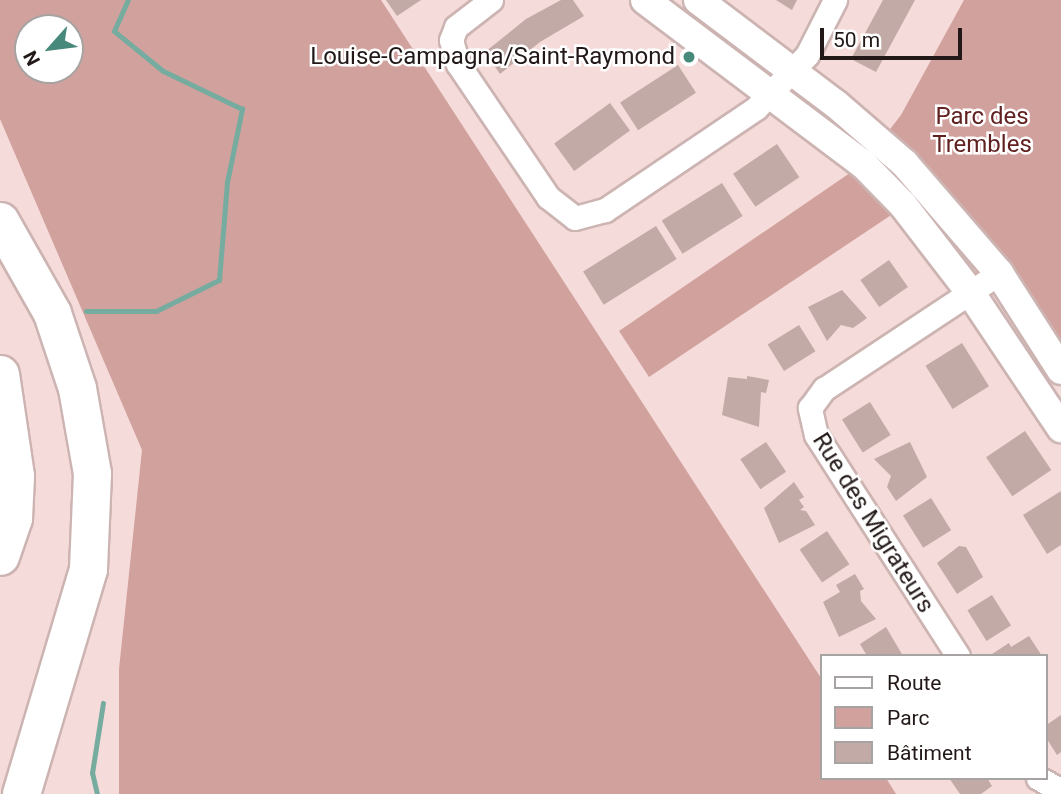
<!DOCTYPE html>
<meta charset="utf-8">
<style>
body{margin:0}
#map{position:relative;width:1061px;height:794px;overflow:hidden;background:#f5dbd9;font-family:Roboto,sans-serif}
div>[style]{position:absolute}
.green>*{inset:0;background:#d1a19d}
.stream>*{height:5px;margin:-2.5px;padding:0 2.5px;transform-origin:2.5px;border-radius:2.5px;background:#75ac9f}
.building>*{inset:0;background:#c2aaa7;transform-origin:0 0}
.roads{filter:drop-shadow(2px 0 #ccb4b2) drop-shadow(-2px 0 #ccb4b2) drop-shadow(0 2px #ccb4b2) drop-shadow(0 -2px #ccb4b2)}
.minor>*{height:23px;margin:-11.5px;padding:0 11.5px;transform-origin:11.5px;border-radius:11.5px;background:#fff}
.tertiary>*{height:28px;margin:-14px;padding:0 14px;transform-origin:14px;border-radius:14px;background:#fff}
.trunk>*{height:37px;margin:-18.5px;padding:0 18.5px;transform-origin:18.5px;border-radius:18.5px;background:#fff}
.dots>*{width:19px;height:19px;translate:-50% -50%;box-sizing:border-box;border:4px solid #fff;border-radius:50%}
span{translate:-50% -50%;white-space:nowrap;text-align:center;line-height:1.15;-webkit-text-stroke:5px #fff;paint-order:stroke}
.poi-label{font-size:24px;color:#211817}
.right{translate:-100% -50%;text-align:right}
.park-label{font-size:24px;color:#602120}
.street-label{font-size:24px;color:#211817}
.legend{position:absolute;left:820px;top:654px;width:228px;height:126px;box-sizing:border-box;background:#fff;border:2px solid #a6a3a2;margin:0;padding:9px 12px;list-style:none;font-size:21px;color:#211817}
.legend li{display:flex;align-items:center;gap:14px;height:35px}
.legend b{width:35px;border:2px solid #a6a3a2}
.north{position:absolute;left:14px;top:14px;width:70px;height:70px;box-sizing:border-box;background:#fff;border:2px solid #a6a3a2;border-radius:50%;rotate:242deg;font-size:19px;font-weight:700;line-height:28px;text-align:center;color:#211817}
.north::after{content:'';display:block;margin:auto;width:24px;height:32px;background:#47897b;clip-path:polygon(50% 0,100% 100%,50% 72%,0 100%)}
.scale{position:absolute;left:820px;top:28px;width:142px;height:32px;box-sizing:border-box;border:4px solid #211817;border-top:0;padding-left:9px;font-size:21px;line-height:24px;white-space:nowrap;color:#211817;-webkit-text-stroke:5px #fff;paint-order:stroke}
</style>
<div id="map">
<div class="green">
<i style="clip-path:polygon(evenodd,0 0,381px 0,821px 678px,821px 778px,886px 778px,896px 794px,119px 794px,119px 669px,142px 450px,0 119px,0 0,70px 28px,70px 70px,28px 70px,28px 28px,70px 28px)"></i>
<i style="clip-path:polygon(964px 0,1061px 0,1061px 370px,927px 191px,649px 377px,619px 331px,863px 164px,901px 115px)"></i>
</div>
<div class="stream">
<i style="left:86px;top:311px;width:70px"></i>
<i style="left:156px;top:311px;width:70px;rotate:-26.2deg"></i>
<i style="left:219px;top:280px;width:98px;rotate:-85.3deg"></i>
<i style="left:227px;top:182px;width:75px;rotate:-78.4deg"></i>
<i style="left:242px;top:109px;width:88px;rotate:-154.3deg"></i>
<i style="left:163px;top:71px;width:63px;rotate:-140.8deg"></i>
<i style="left:114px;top:31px;width:34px;rotate:-66deg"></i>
<i style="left:97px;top:794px;width:22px;rotate:-103deg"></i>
<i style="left:92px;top:773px;width:71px;rotate:-81.1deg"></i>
</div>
<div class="building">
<i style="clip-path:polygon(386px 0,421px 0,397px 16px)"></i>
<i style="clip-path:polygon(561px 0,573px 0,584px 16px,540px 42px,500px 74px,485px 52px,526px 19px)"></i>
<i style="clip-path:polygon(776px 0,797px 0,792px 10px)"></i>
<i style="clip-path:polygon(883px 0,915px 0,876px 72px,851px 59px)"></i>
<i style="left:678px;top:65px;width:33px;height:69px;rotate:57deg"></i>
<i style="left:610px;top:103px;width:34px;height:69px;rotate:54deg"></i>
<i style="left:777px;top:144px;width:40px;height:53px;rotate:56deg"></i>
<i style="left:722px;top:183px;width:39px;height:71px;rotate:58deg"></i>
<i style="left:656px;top:226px;width:39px;height:86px;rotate:58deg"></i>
<i style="left:889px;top:260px;width:33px;height:35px;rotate:55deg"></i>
<i style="clip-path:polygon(842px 290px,867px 318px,853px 328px,841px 325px,827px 341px,808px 307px)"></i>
<i style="left:799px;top:325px;width:31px;height:37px;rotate:58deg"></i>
<i style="left:962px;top:343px;width:51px;height:43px;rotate:58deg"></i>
<i style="clip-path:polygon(747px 376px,769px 380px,766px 393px,761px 392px,759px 427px,722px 415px,728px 377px,747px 379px)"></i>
<i style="left:870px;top:402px;width:39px;height:33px;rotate:58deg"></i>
<i style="left:1025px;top:431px;width:47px;height:47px;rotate:56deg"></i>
<i style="left:766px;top:442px;width:36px;height:31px;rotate:56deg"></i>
<i style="clip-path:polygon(910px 442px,927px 477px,896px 501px,887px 487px,891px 476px,874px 459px)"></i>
<i style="clip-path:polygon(794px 482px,804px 497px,799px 500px,804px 507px,800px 510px,806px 511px,815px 525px,779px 543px,764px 508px)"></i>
<i style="clip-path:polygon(1061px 491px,1061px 545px,1047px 554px,1023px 515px)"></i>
<i style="left:931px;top:498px;width:38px;height:33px;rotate:58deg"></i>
<i style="left:827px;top:531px;width:40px;height:33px;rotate:56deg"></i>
<i style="clip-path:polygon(959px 546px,966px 547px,983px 577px,957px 594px,937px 563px)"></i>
<i style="clip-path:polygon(855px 574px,864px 589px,860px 591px,861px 601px,876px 619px,839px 637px,823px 602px,840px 592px,836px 585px)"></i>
<i style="left:992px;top:595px;width:36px;height:29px;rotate:58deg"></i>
<i style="clip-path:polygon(886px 627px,903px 656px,867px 656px,860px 644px)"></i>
<i style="clip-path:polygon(1029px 636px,1042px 656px,992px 654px,1009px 643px,1011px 647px)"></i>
<i style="clip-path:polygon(1061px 715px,1061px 752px,1057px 755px,1045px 736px,1045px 726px)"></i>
<i style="clip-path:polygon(949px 778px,987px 778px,992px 786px,981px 794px,960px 794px)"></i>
</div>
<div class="roads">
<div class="minor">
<i style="left:491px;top:0;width:44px;rotate:142.4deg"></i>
<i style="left:456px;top:27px;width:14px;rotate:111deg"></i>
<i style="left:451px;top:40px;width:25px;rotate:74deg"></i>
<i style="left:458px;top:64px;width:161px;rotate:55.9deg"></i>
<i style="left:548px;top:197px;width:34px;rotate:38deg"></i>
<i style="left:575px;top:218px;width:31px;rotate:-15deg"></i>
<i style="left:605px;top:210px;width:182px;rotate:-34deg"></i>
<i style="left:756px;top:108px;width:74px;rotate:-46.1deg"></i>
<i style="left:807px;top:55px;width:62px;rotate:-63deg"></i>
<i style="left:958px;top:656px;width:263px;rotate:-122.7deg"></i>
<i style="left:816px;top:435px;width:28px;rotate:-103deg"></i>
<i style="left:810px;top:408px;width:24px;rotate:-54deg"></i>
<i style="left:824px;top:389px;width:210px;rotate:-33.5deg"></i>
<i style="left:1038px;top:778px;width:26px;rotate:28deg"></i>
</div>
<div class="tertiary">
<i style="left:645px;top:0;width:273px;rotate:37deg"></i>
<i style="left:863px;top:164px;width:57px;rotate:45.7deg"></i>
<i style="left:903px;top:205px;width:110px;rotate:52.4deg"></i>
<i style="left:970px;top:292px;width:164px;rotate:56.2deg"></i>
<i style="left:698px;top:0;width:174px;rotate:37.1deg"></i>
<i style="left:837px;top:105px;width:90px;rotate:40.9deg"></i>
<i style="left:905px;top:164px;width:144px;rotate:49.2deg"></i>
<i style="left:999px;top:273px;width:115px;rotate:57.4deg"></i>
</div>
<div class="trunk">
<i style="left:0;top:221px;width:106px;rotate:60.5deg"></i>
<i style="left:52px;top:313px;width:79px;rotate:71.6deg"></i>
<i style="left:77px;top:388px;width:86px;rotate:80deg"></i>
<i style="left:92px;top:473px;width:96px;rotate:92.4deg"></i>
<i style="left:88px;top:569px;width:235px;rotate:106.6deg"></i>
<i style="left:0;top:374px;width:103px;rotate:81.6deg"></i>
<i style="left:15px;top:476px;width:42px;rotate:92.7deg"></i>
<i style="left:13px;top:518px;width:40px;rotate:108.9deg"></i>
</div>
</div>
<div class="dots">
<i style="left:689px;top:57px;background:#47897b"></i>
</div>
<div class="poi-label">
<span class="right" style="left:675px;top:57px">Louise-Campagna/Saint-Raymond</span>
</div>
<div class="park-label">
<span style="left:982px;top:131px">Parc des<br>Trembles</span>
</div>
<div class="street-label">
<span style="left:873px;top:523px;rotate:58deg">Rue des Migrateurs</span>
</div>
<ul class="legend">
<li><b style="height:9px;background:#fff"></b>Route</li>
<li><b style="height:19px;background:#d1a19d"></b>Parc</li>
<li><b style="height:19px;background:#c2aaa7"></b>Bâtiment</li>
</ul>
<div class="north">N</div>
<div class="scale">50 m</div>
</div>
